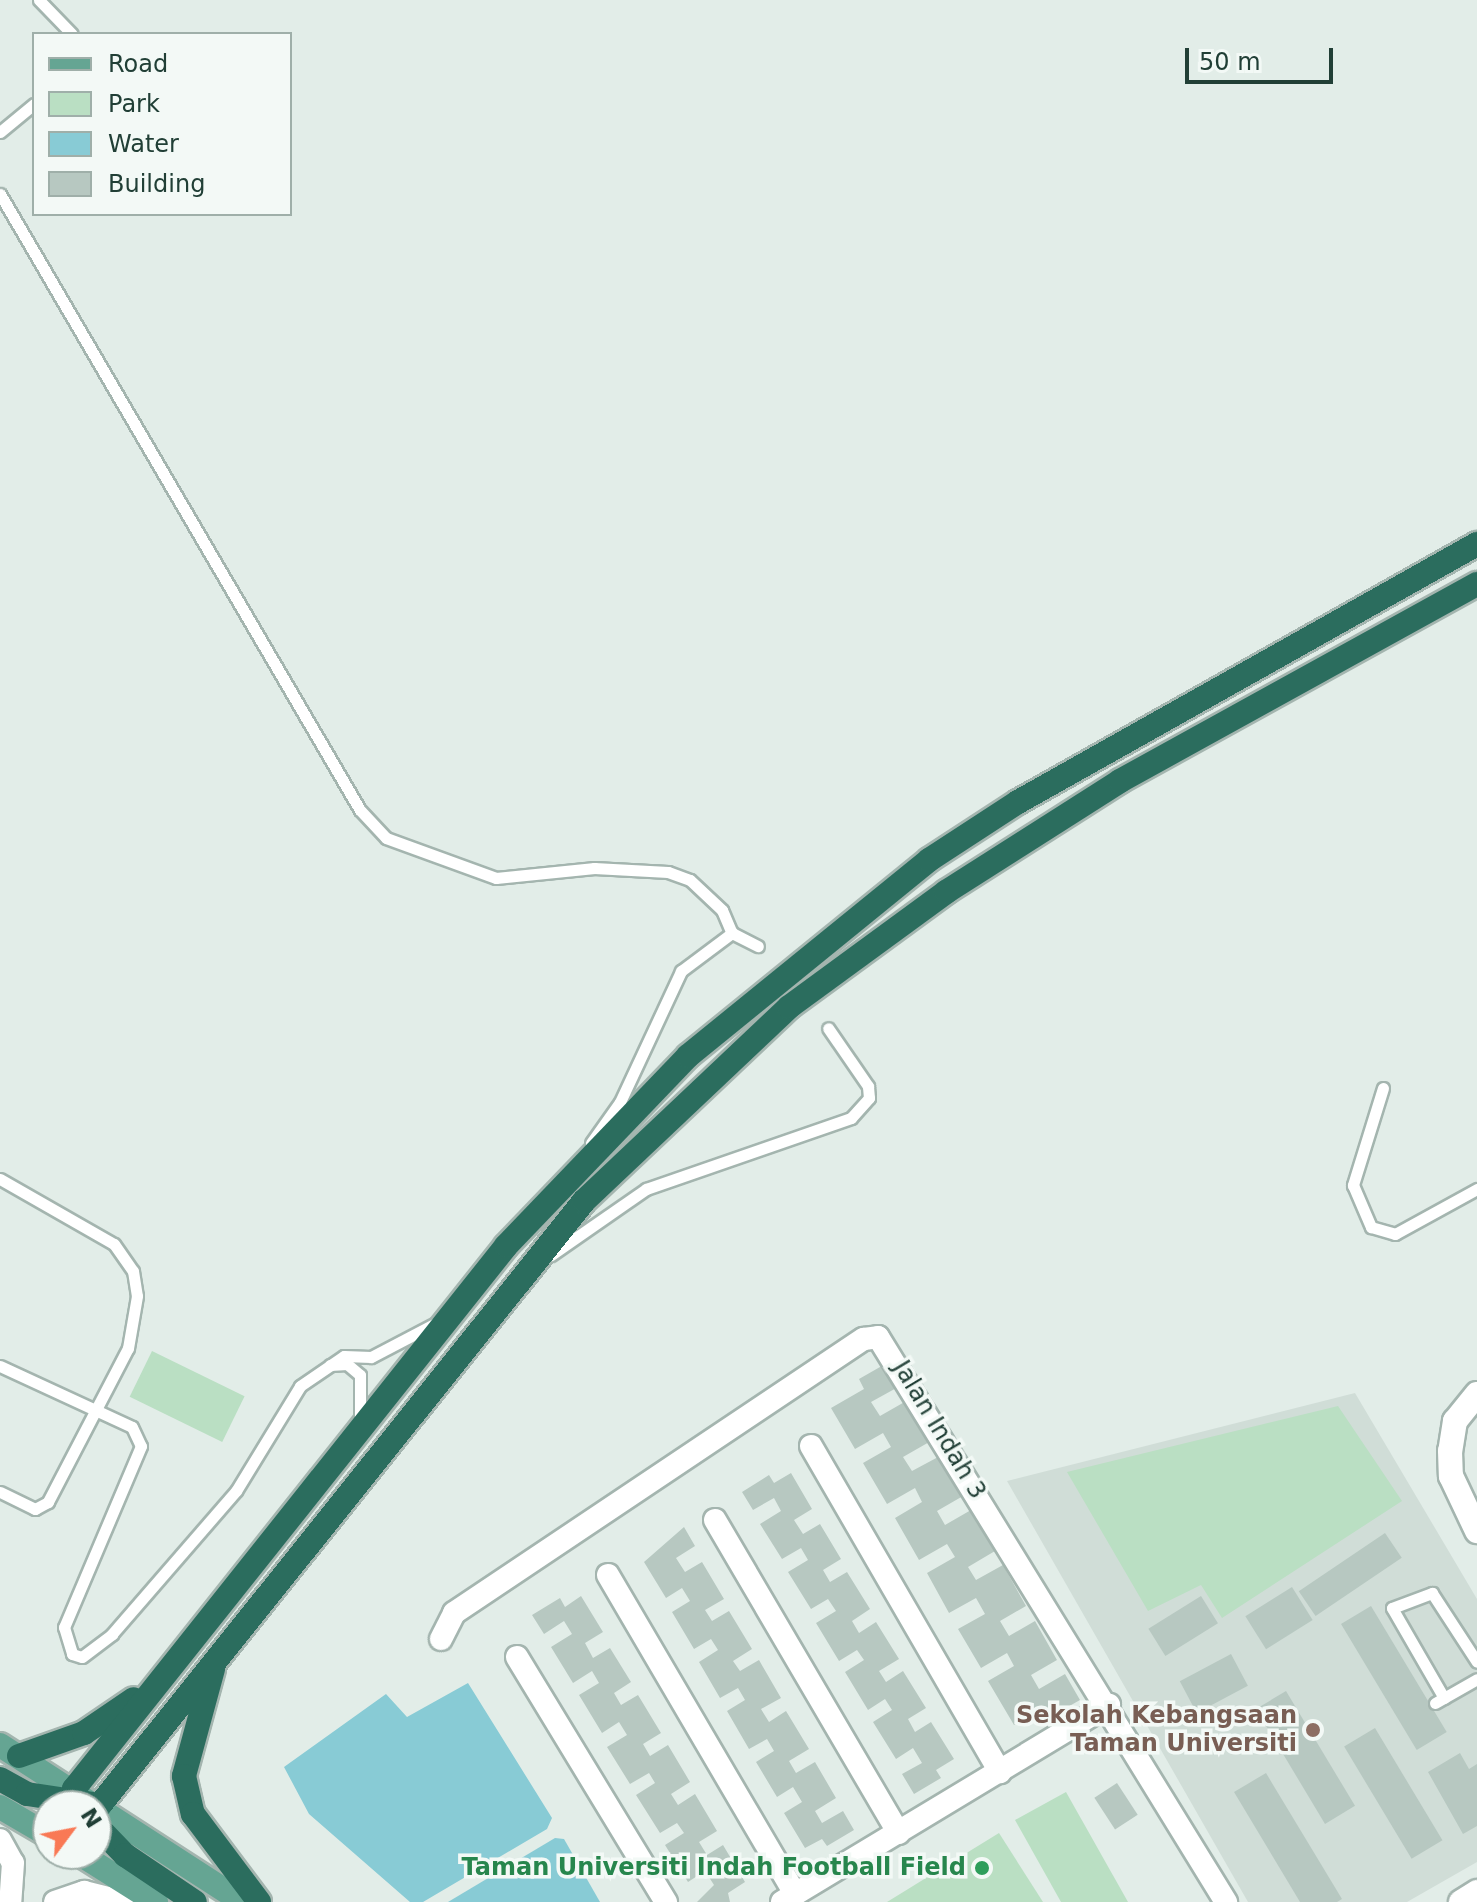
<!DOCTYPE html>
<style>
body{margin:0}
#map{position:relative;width:1477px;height:1902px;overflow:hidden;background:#e2ede8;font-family:"DejaVu Sans",sans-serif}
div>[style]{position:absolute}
.built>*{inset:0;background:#d0ddd7}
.green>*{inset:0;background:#badfc3;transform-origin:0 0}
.water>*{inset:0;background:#88cbd5}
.building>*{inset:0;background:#b7c8c1;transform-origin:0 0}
.roads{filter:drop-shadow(2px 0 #a4b5af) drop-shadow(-2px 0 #a4b5af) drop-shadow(0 2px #a4b5af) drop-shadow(0 -2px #a4b5af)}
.lane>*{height:11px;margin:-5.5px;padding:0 5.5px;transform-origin:5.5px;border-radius:5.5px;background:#fff}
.street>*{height:22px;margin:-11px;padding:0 11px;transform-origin:11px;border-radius:11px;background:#fff}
.secondary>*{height:24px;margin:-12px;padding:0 12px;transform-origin:12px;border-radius:12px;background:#fff}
.primary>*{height:24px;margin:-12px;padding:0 12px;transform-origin:12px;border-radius:12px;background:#65a593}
.highway>*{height:24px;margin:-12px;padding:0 12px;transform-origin:12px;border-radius:12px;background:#2b6d5e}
.dots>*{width:22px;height:22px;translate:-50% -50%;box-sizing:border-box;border:4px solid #f3f9f6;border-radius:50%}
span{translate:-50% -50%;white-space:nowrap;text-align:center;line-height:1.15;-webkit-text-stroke:7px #f3f9f6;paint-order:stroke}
.street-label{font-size:24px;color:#213f36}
.education-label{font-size:24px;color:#785e54;font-weight:700}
.right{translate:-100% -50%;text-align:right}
.leisure-label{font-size:24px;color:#27864d;font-weight:700}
.legend{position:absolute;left:32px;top:32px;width:260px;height:184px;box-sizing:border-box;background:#f3f9f6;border:2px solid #9fafa9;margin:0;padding:10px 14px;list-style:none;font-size:24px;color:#213f36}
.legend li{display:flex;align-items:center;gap:16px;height:40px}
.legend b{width:40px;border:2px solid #9fafa9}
.north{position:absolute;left:32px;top:1790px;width:80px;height:80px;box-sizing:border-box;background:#f3f9f6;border:2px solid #9fafa9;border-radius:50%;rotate:58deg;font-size:22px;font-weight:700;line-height:32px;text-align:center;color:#213f36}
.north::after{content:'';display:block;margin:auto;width:28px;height:36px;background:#f97955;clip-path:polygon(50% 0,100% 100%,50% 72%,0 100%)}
.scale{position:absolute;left:1185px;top:48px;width:148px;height:36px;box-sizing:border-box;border:4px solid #213f36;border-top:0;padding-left:10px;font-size:24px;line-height:28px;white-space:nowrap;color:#213f36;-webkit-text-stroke:6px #f3f9f6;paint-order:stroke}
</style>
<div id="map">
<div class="built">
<i style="clip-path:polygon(1355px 1393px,1477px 1599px,1477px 1862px,1407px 1902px,1248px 1902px,1007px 1481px)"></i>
</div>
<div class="green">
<i style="left:152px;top:1351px;width:103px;height:51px;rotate:26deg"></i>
<i style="clip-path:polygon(1338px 1406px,1402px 1501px,1222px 1618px,1201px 1585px,1148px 1611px,1067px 1472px)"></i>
<i style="clip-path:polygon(1066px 1792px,1128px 1902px,1061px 1902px,1015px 1820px)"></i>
<i style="clip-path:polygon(999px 1833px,1043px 1902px,887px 1902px)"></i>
</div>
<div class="water">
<i style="clip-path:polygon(468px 1683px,552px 1818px,547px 1829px,423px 1902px,410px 1902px,309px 1814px,284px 1767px,386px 1694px,407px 1717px)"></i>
<i style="clip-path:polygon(555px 1838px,564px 1839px,600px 1902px,448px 1902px)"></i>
</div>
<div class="building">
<i style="clip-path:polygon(887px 1363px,900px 1386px,871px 1402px,880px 1416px,908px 1400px,931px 1441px,903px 1457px,912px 1471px,940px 1456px,963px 1496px,937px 1511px,945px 1525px,971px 1510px,995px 1551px,968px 1567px,976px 1580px,1003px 1565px,1026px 1606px,1000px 1621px,1009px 1636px,1035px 1621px,1057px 1660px,1031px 1675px,1039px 1689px,1065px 1674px,1080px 1700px,1050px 1717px,1045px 1707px,1014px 1725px,988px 1681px,1014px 1666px,1007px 1653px,981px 1668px,958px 1629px,985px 1614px,976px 1598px,949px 1613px,927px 1573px,955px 1557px,947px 1544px,919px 1560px,895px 1518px,922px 1502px,915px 1488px,887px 1504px,863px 1463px,891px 1447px,883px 1433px,855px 1449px,831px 1408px,864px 1389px,859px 1379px)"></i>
<i style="clip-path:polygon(791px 1473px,812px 1509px,794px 1520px,803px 1534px,820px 1524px,841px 1559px,823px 1570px,830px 1582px,847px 1572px,870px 1609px,852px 1621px,859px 1633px,876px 1622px,899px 1659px,879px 1671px,886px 1682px,903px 1671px,926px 1708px,908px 1719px,915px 1732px,931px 1722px,954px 1759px,936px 1770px,941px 1778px,914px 1794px,902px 1774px,922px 1763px,913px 1748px,896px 1759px,873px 1722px,892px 1710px,885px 1699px,868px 1710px,845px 1672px,864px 1660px,857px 1650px,839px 1661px,816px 1623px,836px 1611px,828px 1599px,811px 1609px,788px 1572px,808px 1560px,801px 1548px,782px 1559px,760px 1524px,781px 1511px,774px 1498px,753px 1510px,742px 1492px,769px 1475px,774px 1483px)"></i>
<i style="clip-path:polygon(684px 1527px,695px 1546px,676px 1558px,685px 1572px,702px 1562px,724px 1599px,705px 1610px,712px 1621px,729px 1611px,752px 1649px,733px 1661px,740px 1671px,759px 1660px,781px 1698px,761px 1709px,769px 1722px,786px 1711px,809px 1749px,789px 1761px,796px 1773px,815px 1762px,836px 1798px,815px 1811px,822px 1823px,843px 1811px,854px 1830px,827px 1846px,822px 1839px,805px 1848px,784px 1813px,802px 1802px,793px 1787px,777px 1797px,756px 1762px,774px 1751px,767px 1739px,749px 1749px,727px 1711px,745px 1700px,738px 1688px,720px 1698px,699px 1662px,718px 1650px,711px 1639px,694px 1649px,672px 1612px,690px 1601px,682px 1588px,666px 1598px,644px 1562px)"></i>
<i style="left:1385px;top:1533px;width:30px;height:104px;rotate:56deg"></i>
<i style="left:1292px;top:1587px;width:39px;height:55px;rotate:58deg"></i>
<i style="clip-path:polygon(581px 1596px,603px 1632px,585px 1643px,593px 1658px,610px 1648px,631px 1682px,614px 1693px,621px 1705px,638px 1695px,661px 1733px,643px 1744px,650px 1756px,668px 1745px,690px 1782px,671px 1794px,678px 1805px,695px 1794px,717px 1831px,699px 1842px,707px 1855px,723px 1845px,745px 1882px,728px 1893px,730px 1902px,697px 1902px,714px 1885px,705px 1871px,688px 1882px,665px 1845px,684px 1833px,677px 1823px,660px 1833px,636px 1795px,655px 1783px,649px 1773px,630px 1784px,607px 1747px,627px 1735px,619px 1722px,602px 1733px,579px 1695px,599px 1683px,592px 1671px,573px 1683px,551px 1647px,572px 1634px,564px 1621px,544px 1634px,532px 1615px,560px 1598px,565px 1607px)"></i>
<i style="left:1201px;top:1596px;width:32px;height:62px;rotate:58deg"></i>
<i style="left:1371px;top:1606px;width:147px;height:35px;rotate:59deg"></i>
<i style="left:1231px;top:1654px;width:36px;height:58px;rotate:62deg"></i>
<i style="left:1286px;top:1691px;width:134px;height:35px;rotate:59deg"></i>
<i style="left:1375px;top:1728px;width:131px;height:36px;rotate:59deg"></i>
<i style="clip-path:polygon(1460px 1753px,1469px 1769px,1477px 1764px,1477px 1826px,1463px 1834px,1428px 1772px)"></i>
<i style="clip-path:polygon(1266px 1773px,1342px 1899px,1337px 1902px,1300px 1902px,1234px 1792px)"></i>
<i style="left:1117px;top:1783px;width:38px;height:27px;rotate:57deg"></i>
</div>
<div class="roads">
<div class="lane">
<i style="left:39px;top:0;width:47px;rotate:45.9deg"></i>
<i style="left:0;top:132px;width:44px;rotate:-39.5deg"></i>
<i style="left:0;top:194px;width:713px;rotate:59.7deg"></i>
<i style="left:360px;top:810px;width:38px;rotate:47deg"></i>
<i style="left:386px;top:838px;width:117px;rotate:20deg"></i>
<i style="left:496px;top:878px;width:99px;rotate:-5.8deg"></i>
<i style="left:594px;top:868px;width:74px;rotate:3.1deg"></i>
<i style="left:668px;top:872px;width:23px;rotate:20deg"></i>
<i style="left:690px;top:880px;width:44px;rotate:43.2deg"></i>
<i style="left:722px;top:910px;width:25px;rotate:67deg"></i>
<i style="left:732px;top:933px;width:29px;rotate:27deg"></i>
<i style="left:1383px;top:1088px;width:102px;rotate:107.2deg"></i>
<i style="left:1353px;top:1185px;width:46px;rotate:66.8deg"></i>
<i style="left:1371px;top:1227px;width:25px;rotate:16deg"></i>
<i style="left:1395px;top:1234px;width:94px;rotate:-28.8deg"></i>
<i style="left:591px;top:1143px;width:50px;rotate:-54.7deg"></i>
<i style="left:620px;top:1102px;width:145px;rotate:-65deg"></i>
<i style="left:681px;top:971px;width:64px;rotate:-36.7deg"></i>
<i style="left:0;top:1179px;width:131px;rotate:29.7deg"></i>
<i style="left:114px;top:1244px;width:33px;rotate:55deg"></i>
<i style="left:133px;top:1271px;width:25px;rotate:81deg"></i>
<i style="left:137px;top:1296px;width:53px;rotate:99.8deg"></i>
<i style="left:128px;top:1348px;width:174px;rotate:117.5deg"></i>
<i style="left:48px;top:1502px;width:15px;rotate:152deg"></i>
<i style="left:35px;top:1509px;width:39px;rotate:-154deg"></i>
<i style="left:551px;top:1255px;width:116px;rotate:-34.8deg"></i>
<i style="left:646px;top:1189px;width:217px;rotate:-19.1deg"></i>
<i style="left:851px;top:1118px;width:27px;rotate:-48deg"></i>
<i style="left:869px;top:1098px;width:12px;rotate:-95deg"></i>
<i style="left:868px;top:1086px;width:70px;rotate:-124.6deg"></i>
<i style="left:330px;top:1365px;width:17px;rotate:-3deg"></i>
<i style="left:347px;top:1364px;width:17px;rotate:40deg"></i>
<i style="left:360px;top:1375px;width:49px;rotate:90deg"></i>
<i style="left:0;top:1366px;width:145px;rotate:24.8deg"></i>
<i style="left:132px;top:1427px;width:21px;rotate:65deg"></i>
<i style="left:141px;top:1446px;width:197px;rotate:113deg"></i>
<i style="left:64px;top:1627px;width:28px;rotate:73deg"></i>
<i style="left:72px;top:1654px;width:10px;rotate:17deg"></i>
<i style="left:82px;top:1657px;width:38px;rotate:-37deg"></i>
<i style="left:112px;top:1634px;width:189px;rotate:-49.1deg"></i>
<i style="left:236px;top:1491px;width:123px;rotate:-58.6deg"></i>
<i style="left:300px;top:1386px;width:53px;rotate:-34.3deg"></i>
<i style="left:344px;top:1356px;width:27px;rotate:2deg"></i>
<i style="left:371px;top:1357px;width:73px;rotate:-27.6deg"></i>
<i style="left:1444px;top:1698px;width:104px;rotate:-120deg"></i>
<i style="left:1392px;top:1608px;width:43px;rotate:-20.6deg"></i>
<i style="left:1432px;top:1593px;width:82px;rotate:56.9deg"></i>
<i style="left:1435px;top:1703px;width:48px;rotate:-29.7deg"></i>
</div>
<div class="street">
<i style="left:811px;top:1446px;width:377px;rotate:59.9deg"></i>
<i style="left:715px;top:1520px;width:363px;rotate:59.6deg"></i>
<i style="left:608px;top:1575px;width:370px;rotate:59.6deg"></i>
<i style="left:441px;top:1639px;width:29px;rotate:-63deg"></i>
<i style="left:454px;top:1613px;width:493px;rotate:-33.8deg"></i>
<i style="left:864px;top:1339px;width:14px;rotate:-8deg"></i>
<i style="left:878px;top:1337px;width:664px;rotate:58.37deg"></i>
<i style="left:517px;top:1657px;width:287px;rotate:58.7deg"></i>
<i style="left:0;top:1840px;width:26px;rotate:61deg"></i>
<i style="left:13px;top:1863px;width:39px;rotate:94deg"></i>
<i style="left:55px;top:1902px;width:31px;rotate:-19deg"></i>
<i style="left:84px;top:1892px;width:41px;rotate:14deg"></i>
<i style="left:782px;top:1902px;width:382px;rotate:-31.1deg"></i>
</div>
<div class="secondary">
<i style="left:1477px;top:1394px;width:35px;rotate:129deg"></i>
<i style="left:1455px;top:1421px;width:30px;rotate:99deg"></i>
<i style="left:1450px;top:1451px;width:25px;rotate:88deg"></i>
<i style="left:1451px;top:1476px;width:61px;rotate:64.7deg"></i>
<i style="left:1461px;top:1902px;width:19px;rotate:-32deg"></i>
</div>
<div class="primary">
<i style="left:0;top:1745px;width:289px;rotate:32.9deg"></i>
<i style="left:0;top:1807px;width:56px;rotate:30.3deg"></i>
<i style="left:80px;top:1854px;width:90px;rotate:32.3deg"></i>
</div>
<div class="highway">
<i style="left:213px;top:1669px;width:111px;rotate:105.2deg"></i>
<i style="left:184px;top:1776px;width:39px;rotate:77deg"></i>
<i style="left:193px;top:1814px;width:110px;rotate:53.1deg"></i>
<i style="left:19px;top:1756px;width:69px;rotate:-19.5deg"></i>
<i style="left:84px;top:1733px;width:60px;rotate:-34.2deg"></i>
<i style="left:0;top:1779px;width:31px;rotate:29deg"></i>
<i style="left:27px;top:1794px;width:74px;rotate:8.6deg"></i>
<i style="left:100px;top:1805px;width:774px;rotate:-51.29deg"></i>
<i style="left:584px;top:1201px;width:282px;rotate:-43.4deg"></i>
<i style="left:789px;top:1007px;width:195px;rotate:-36.2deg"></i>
<i style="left:946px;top:892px;width:206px;rotate:-32.5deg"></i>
<i style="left:1120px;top:781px;width:408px;rotate:-28.9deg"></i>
<i style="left:82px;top:1806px;width:19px;rotate:-115deg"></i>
<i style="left:74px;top:1789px;width:694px;rotate:-51.49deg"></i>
<i style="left:506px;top:1246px;width:263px;rotate:-46.2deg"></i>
<i style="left:688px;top:1056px;width:311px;rotate:-39.1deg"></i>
<i style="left:929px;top:860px;width:106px;rotate:-33.1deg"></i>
<i style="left:1018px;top:802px;width:527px;rotate:-29.34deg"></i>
<i style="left:96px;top:1825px;width:42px;rotate:46deg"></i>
<i style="left:125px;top:1855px;width:84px;rotate:33.9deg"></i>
</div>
</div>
<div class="dots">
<i style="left:1313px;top:1730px;background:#8d6e63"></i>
<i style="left:982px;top:1868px;background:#2e9e5b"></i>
</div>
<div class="street-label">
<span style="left:939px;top:1430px;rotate:59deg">Jalan Indah 3</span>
</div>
<div class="education-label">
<span class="right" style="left:1297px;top:1730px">Sekolah Kebangsaan<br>Taman Universiti</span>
</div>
<div class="leisure-label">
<span class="right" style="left:966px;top:1868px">Taman Universiti Indah Football Field</span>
</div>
<ul class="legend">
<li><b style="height:10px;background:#65a593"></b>Road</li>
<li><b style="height:22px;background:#badfc3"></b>Park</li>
<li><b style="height:22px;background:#88cbd5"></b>Water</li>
<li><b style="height:22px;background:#b7c8c1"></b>Building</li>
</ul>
<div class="north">N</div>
<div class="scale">50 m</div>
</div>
